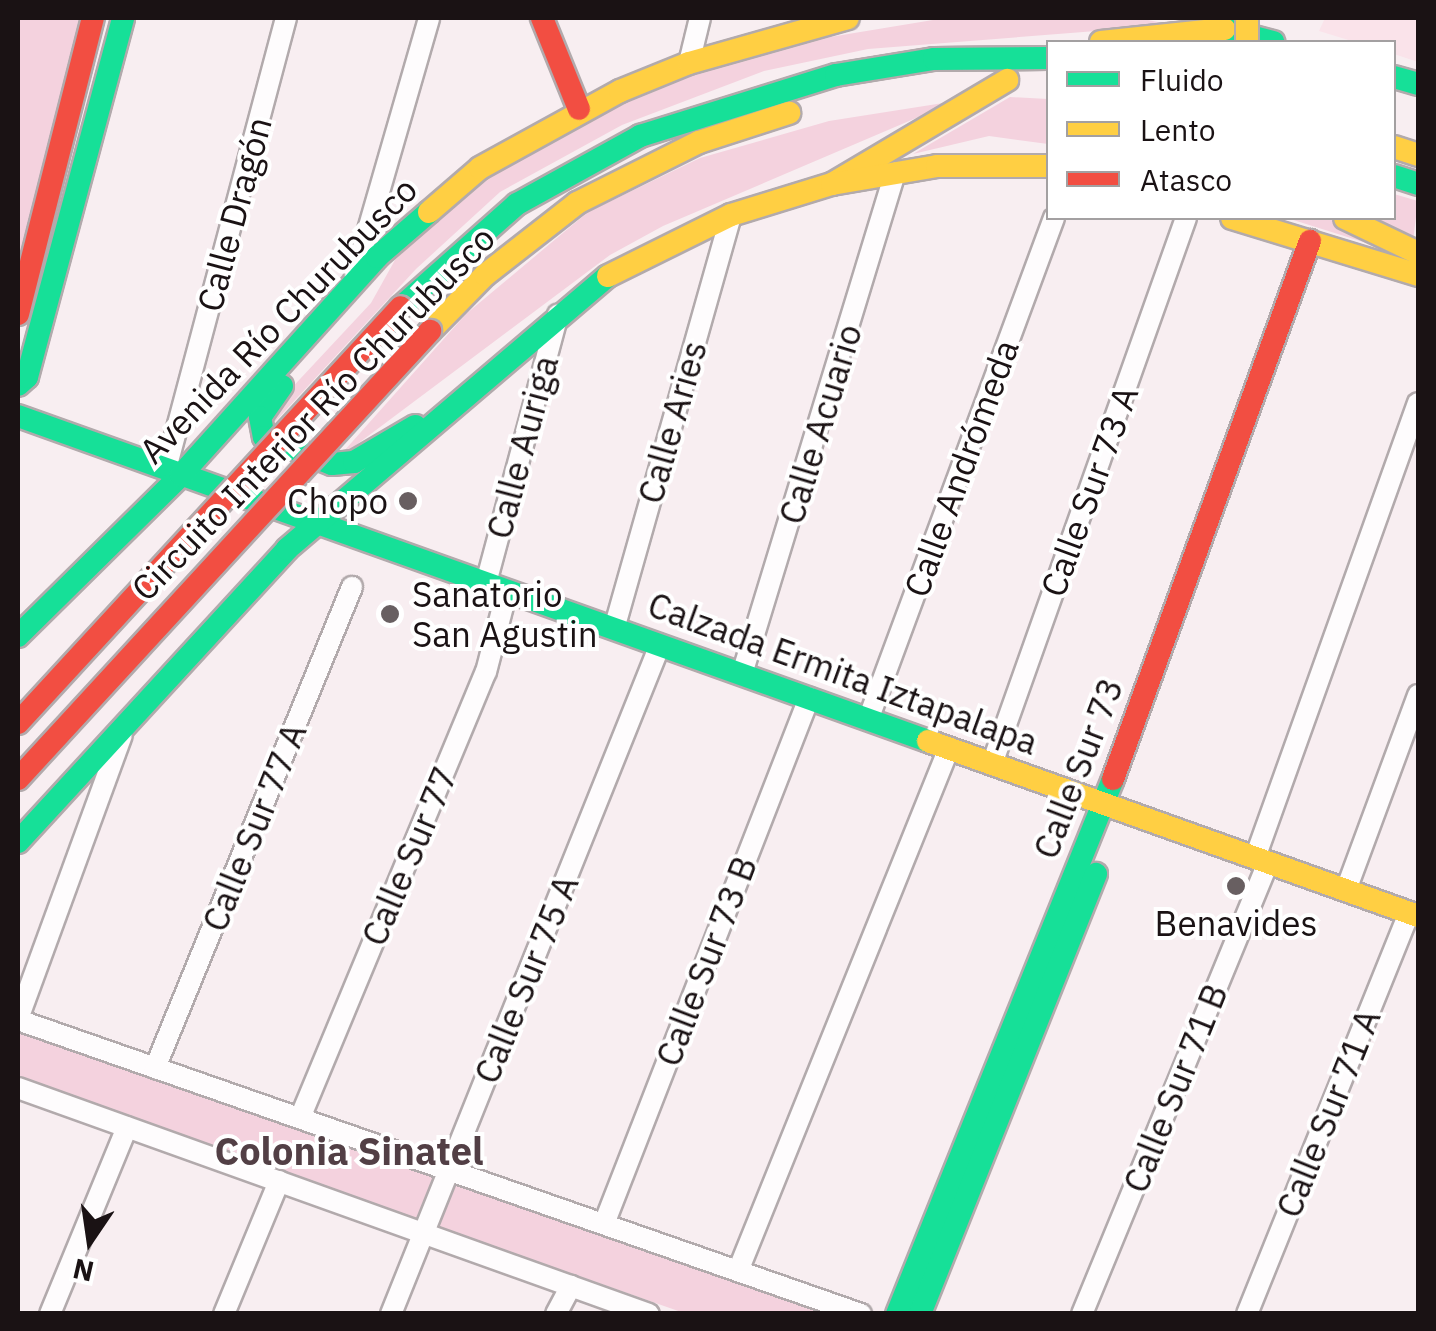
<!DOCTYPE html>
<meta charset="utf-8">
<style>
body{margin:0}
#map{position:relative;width:1436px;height:1331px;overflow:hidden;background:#f8eef1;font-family:"IBM Plex Sans",sans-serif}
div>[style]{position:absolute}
.built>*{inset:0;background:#fae3ea}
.green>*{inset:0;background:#f4d2de}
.roads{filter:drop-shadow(2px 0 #b2aaac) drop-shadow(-2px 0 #b2aaac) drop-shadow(0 2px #b2aaac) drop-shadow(0 -2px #b2aaac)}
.street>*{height:20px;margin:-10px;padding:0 10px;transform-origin:10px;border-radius:10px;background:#fefcfd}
.fast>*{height:22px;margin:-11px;padding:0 11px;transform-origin:11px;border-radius:11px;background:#16e098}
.slow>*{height:22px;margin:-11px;padding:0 11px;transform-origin:11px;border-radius:11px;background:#ffcf43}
.jam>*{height:22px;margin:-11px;padding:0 11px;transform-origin:11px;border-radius:11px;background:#f24e42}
.bridges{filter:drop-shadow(2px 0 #b2aaac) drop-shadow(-2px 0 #b2aaac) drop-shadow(0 2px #b2aaac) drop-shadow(0 -2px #b2aaac)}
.slow-bridge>*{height:22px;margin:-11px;padding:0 11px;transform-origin:11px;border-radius:11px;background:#ffcf43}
.jam-bridge>*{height:22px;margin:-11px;padding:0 11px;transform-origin:11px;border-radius:11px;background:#f24e42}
.dots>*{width:28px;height:28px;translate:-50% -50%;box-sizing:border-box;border:5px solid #fff;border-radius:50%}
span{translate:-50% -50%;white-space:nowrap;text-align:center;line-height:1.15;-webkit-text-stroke:8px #fff;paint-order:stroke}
.street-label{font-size:35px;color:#1a1214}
.poi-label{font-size:35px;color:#1a1214}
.right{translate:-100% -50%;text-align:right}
.left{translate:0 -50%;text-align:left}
.neighbourhood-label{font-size:38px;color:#523f45;font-weight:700}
.frame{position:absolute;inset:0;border:20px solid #1a1214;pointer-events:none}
.legend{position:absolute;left:1046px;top:40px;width:350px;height:180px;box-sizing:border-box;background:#fff;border:2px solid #a3a0a1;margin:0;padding:12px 18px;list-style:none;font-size:30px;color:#1a1214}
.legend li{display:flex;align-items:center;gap:20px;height:50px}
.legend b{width:50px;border:2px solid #a3a0a1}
.north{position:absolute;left:40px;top:1191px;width:100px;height:100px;-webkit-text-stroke:8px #fff;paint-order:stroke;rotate:193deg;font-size:28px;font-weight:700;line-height:40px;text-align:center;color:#1a1214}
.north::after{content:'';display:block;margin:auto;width:35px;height:45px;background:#1a1214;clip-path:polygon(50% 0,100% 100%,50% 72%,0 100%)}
</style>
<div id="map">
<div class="built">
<i style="clip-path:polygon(1325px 18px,1418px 18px,1418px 62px,1394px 54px,1394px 42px,1355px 42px,1319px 31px)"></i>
</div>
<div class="green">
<i style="clip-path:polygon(18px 18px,82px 18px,18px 268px)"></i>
<i style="clip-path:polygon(945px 18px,1138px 18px,1173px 25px,868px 49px,764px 71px,622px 125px,500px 192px,416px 269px,273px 424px,272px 409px,371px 303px,395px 260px,489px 171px,614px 102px,758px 49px)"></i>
<i style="clip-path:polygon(1010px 97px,1048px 99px,1048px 144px,989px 136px,913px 154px)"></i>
<i style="clip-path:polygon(956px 101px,663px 226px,610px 255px,336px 460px,466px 314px,588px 212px,700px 158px,829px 121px)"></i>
<i style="clip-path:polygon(1394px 194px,1418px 201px,1411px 257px,1287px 218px,1394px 218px)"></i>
<i style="clip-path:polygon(18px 1024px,829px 1313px,684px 1313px,18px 1080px)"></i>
</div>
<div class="roads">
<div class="street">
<i style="left:689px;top:63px;width:46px;rotate:-76.3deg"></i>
<i style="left:355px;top:275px;width:267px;rotate:-73.9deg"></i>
<i style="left:166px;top:469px;width:467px;rotate:-75.1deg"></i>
<i style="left:486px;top:583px;width:278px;rotate:-75deg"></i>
<i style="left:614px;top:629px;width:430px;rotate:-74.2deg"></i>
<i style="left:742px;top:674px;width:524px;rotate:-73.02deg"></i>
<i style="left:868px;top:720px;width:535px;rotate:-69.67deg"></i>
<i style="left:992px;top:764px;width:579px;rotate:-70.44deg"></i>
<i style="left:1255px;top:858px;width:483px;rotate:-70.3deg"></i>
<i style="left:1346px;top:890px;width:208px;rotate:-69.7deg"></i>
<i style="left:18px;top:1019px;width:302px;rotate:-69.9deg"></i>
<i style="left:18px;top:1020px;width:893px;rotate:19.23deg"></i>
<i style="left:155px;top:1068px;width:520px;rotate:-67.73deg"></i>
<i style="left:18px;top:1088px;width:670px;rotate:19.71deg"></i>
<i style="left:300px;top:1118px;width:483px;rotate:-67.4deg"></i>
<i style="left:486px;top:672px;width:84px;rotate:-75.5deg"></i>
<i style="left:604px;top:1224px;width:565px;rotate:-68.71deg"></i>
<i style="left:738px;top:1271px;width:564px;rotate:-68.03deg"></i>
<i style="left:50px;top:1314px;width:202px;rotate:-67.6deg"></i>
<i style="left:224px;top:1314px;width:144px;rotate:-67.5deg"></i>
<i style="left:391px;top:1314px;width:721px;rotate:-68.1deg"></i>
<i style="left:556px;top:1314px;width:32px;rotate:-62deg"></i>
<i style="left:1082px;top:1314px;width:489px;rotate:-67.6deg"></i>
<i style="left:1247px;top:1314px;width:432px;rotate:-68deg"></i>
</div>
<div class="fast">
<i style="left:1227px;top:30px;width:48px;rotate:14.6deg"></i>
<i style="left:1394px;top:77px;width:25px;rotate:16deg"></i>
<i style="left:1394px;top:176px;width:25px;rotate:18deg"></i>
<i style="left:401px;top:307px;width:155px;rotate:-41.6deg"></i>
<i style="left:517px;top:204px;width:141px;rotate:-28.9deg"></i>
<i style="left:640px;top:136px;width:205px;rotate:-17.3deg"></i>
<i style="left:836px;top:75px;width:99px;rotate:-9.3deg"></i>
<i style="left:934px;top:59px;width:114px;rotate:-0.5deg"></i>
<i style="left:18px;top:385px;width:12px;rotate:-42deg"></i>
<i style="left:27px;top:377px;width:372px;rotate:-75deg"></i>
<i style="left:282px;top:386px;width:38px;rotate:125deg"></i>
<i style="left:260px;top:417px;width:20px;rotate:79deg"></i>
<i style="left:264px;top:437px;width:73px;rotate:21.7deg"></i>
<i style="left:332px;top:464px;width:22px;rotate:-5deg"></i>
<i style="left:354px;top:462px;width:71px;rotate:-30.5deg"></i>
<i style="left:18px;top:416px;width:966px;rotate:19.65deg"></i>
<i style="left:18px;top:636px;width:229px;rotate:-44.6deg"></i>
<i style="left:181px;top:475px;width:293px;rotate:-48deg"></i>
<i style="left:377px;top:257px;width:69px;rotate:-40.9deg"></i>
<i style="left:18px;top:842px;width:398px;rotate:-47.4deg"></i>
<i style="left:287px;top:549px;width:421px;rotate:-40.4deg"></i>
<i style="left:897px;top:1314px;width:577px;rotate:-68.01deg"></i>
<i style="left:920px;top:1314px;width:474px;rotate:-68.2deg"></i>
</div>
<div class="slow">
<i style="left:1101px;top:42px;width:124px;rotate:-6deg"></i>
<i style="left:1394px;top:147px;width:25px;rotate:18deg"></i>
<i style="left:832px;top:184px;width:204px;rotate:-30.7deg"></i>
<i style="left:429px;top:212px;width:67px;rotate:-40.8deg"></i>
<i style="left:480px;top:168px;width:160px;rotate:-28.8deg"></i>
<i style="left:620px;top:91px;width:74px;rotate:-22.1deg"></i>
<i style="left:689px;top:63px;width:165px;rotate:-15.8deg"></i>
<i style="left:1232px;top:218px;width:195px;rotate:17deg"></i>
<i style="left:1345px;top:218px;width:81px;rotate:25.6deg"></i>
<i style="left:608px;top:276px;width:137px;rotate:-26.4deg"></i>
<i style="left:731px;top:215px;width:106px;rotate:-17.1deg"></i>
<i style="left:832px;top:184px;width:107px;rotate:-9.7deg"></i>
<i style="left:937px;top:166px;width:111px"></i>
<i style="left:430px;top:331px;width:78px;rotate:-45.5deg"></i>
<i style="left:485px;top:275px;width:117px;rotate:-38deg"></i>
<i style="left:577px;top:203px;width:136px;rotate:-26.6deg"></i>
<i style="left:699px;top:142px;width:95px;rotate:-17.9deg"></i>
<i style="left:928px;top:741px;width:520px;rotate:19.65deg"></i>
</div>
<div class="jam">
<i style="left:542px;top:18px;width:98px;rotate:67.9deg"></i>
<i style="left:18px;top:314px;width:305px;rotate:-75.8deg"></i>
<i style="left:1113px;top:779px;width:573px;rotate:-69.89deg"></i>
</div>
</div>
<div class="bridges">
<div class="slow-bridge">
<i style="left:1247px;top:18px;width:24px;rotate:90deg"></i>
</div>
<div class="jam-bridge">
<i style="left:18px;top:723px;width:565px;rotate:-47.37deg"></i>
<i style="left:18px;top:779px;width:609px;rotate:-47.4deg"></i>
</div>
</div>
<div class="dots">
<i style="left:408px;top:501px;background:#685f61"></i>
<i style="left:390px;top:614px;background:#685f61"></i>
<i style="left:1236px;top:886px;background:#685f61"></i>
</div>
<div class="street-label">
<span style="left:234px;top:214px;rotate:-75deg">Calle Dragón</span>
<span style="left:278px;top:320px;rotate:-46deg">Avenida Río Churubusco</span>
<span style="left:313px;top:413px;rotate:-46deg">Circuito Interior Río Churubusco</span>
<span style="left:672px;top:422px;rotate:-74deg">Calle Aries</span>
<span style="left:820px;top:424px;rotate:-73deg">Calle Acuario</span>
<span style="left:522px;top:447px;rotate:-75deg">Calle Auriga</span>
<span style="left:961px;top:468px;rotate:-70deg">Calle Andrómeda</span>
<span style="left:1089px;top:491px;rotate:-70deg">Calle Sur 73 A</span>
<span style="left:843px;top:673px;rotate:20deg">Calzada Ermita Iztapalapa</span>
<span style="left:1078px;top:768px;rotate:-69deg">Calle Sur 73</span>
<span style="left:254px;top:827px;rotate:-68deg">Calle Sur 77 A</span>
<span style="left:409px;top:856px;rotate:-67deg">Calle Sur 77</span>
<span style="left:706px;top:961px;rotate:-69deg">Calle Sur 73 B</span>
<span style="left:526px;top:979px;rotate:-68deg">Calle Sur 75 A</span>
<span style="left:1175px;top:1088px;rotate:-68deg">Calle Sur 71 B</span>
<span style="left:1328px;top:1113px;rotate:-68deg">Calle Sur 71 A</span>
</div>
<div class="poi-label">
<span class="right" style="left:388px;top:501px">Chopo</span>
<span class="left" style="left:412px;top:614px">Sanatorio<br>San Agustin</span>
<span style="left:1236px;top:923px">Benavides</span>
</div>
<div class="neighbourhood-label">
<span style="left:349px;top:1151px">Colonia Sinatel</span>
</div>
<div class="frame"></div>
<ul class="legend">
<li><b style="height:12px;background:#16e098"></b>Fluido</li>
<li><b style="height:12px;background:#ffcf43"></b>Lento</li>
<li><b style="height:12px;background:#f24e42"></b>Atasco</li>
</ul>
<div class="north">N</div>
</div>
